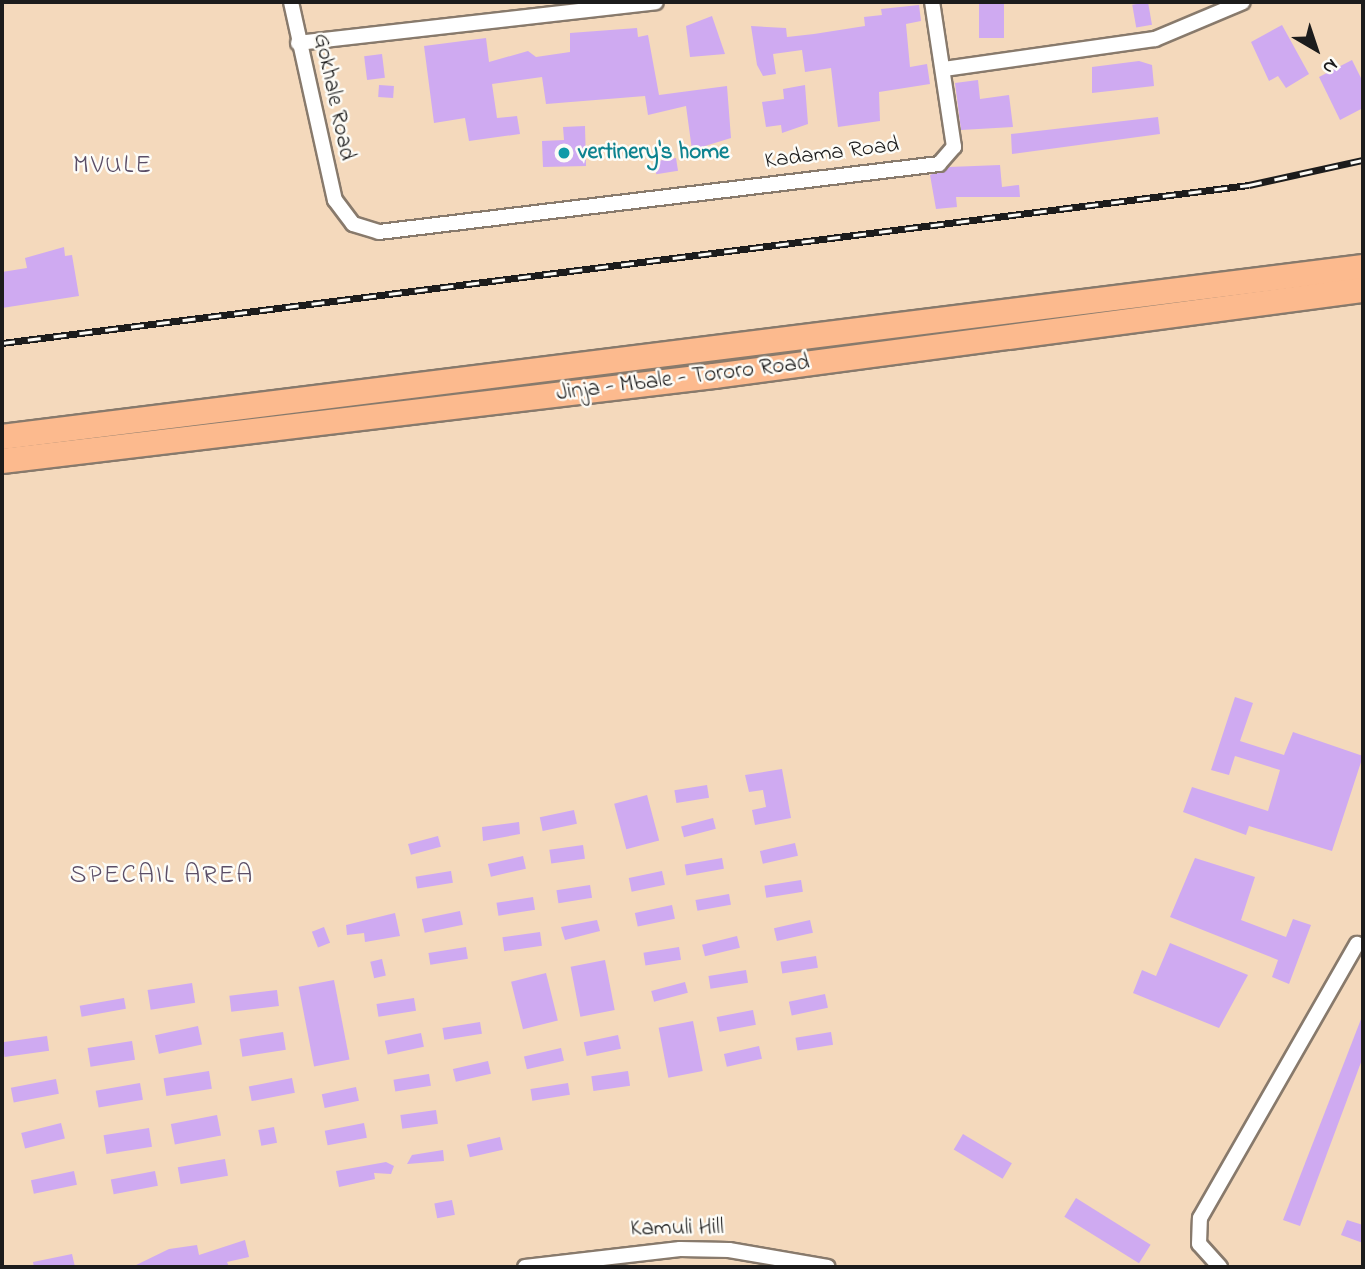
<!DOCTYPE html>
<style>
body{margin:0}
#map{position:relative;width:1365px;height:1269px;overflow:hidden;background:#f4d9bc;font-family:"Indie Flower",sans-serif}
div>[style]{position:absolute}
.building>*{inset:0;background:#cfaaf1;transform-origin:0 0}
.roads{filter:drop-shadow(2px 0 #887a6c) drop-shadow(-2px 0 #887a6c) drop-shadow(0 2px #887a6c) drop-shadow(0 -2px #887a6c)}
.street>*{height:14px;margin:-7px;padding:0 7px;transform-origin:7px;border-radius:7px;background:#fff}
.highway>*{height:24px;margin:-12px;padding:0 12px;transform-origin:12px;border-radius:12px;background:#fcba8e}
.rail>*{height:7px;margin-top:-3.5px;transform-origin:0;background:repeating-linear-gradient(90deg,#fdfcf7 0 13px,#1c1c1c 0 26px);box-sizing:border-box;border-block:2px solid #1c1c1c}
.dots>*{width:19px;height:19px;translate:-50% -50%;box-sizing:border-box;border:4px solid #fdfcf7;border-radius:50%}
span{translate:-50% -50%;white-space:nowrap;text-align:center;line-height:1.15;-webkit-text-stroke:5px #fdfcf7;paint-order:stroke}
.street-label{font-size:23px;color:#1c1c1c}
.culture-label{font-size:23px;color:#0d838f;font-weight:700}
.left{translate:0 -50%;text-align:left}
.quarter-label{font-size:26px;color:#5b4e67;letter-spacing:2px}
.frame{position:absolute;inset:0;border:4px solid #1c1c1c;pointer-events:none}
.north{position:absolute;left:1281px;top:14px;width:70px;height:70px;-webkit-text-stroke:5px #fdfcf7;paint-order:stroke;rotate:141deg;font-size:19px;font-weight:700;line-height:28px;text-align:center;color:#1c1c1c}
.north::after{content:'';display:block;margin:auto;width:24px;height:32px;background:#1c1c1c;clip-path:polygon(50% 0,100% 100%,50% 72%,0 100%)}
</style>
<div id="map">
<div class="building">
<i style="left:979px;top:2px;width:25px;height:36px"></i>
<i style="left:1148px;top:2px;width:23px;height:16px;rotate:80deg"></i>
<i style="clip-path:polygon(919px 5px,921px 21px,906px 24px,910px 67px,927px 64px,930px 84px,879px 92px,880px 121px,838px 127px,831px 68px,805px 72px,802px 50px,773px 54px,776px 74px,763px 76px,757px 65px,751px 26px,786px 28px,787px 37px,814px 34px,865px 26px,864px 17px,882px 15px,881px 9px)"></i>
<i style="clip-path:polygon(712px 16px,725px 54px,690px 57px,686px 26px)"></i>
<i style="clip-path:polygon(1282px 25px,1309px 74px,1286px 88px,1278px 76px,1269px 81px,1251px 42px)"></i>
<i style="clip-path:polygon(637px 28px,638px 37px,648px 35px,659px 95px,727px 86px,731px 138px,692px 150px,686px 106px,648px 115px,645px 96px,546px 104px,542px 77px,492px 84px,497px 118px,517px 116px,520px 134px,469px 141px,465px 118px,434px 123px,424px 46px,486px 38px,489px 62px,528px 51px,536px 57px,570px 52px,570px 33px)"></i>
<i style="left:382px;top:54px;width:24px;height:18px;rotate:83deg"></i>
<i style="clip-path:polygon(1352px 60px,1363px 82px,1363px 108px,1340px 120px,1319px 77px)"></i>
<i style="clip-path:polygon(1139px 61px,1152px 65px,1154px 86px,1092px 93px,1092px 67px)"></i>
<i style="clip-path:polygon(978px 80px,980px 99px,1009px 95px,1013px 127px,961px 130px,955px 83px)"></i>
<i style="left:379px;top:85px;width:15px;height:12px;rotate:4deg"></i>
<i style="clip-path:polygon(805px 85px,808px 124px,782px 133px,781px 125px,766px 127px,762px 102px,784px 99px,783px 89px)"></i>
<i style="clip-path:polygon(1158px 117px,1160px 134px,1012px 154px,1011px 134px)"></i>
<i style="clip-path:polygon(585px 126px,586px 166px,543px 167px,542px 141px,564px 140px,563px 127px)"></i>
<i style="left:676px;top:158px;width:13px;height:22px;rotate:81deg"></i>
<i style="clip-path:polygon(1000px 165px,1002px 187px,1019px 185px,1020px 197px,956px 197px,957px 207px,936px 209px,930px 175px,949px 167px)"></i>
<i style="clip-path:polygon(64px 247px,65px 256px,72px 255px,79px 296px,2px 308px,2px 272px,27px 268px,25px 258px)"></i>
<i style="clip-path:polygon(1235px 697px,1253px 703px,1240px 741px,1284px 755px,1293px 732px,1363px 756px,1332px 851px,1249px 826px,1246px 835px,1183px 812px,1192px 787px,1268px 811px,1280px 770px,1235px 756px,1229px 775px,1211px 770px)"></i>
<i style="clip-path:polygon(782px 769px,791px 818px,755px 825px,752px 810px,766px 807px,763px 790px,749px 792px,745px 775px)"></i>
<i style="left:707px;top:785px;width:13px;height:33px;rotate:81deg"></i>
<i style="left:647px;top:795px;width:47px;height:34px;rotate:75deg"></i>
<i style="left:574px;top:810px;width:14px;height:35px;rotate:78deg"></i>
<i style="left:713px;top:818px;width:11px;height:33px;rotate:75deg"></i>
<i style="clip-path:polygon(519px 822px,520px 834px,483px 841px,482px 827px)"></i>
<i style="left:438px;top:836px;width:11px;height:31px;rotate:75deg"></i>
<i style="left:795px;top:843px;width:13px;height:36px;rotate:77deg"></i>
<i style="left:583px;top:845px;width:14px;height:34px;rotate:82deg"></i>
<i style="left:523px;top:856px;width:13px;height:36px;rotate:77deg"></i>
<i style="left:722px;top:858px;width:11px;height:38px;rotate:80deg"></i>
<i style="clip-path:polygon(1195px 858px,1255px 877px,1241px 920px,1286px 937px,1293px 919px,1311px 925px,1289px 984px,1272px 977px,1278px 960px,1170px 917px)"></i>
<i style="left:451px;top:871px;width:12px;height:36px;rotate:81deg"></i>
<i style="left:662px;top:871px;width:14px;height:34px;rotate:78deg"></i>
<i style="left:801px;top:880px;width:12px;height:37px;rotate:81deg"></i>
<i style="left:590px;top:885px;width:13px;height:34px;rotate:81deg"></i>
<i style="left:729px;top:894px;width:11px;height:34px;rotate:80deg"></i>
<i style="left:533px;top:897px;width:13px;height:37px;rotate:81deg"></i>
<i style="left:672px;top:905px;width:14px;height:38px;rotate:78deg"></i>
<i style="left:460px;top:911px;width:14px;height:39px;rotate:78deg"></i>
<i style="clip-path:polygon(395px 913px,400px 936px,365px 942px,364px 933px,347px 935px,346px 925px)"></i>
<i style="clip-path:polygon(597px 920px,600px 931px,565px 940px,561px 927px)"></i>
<i style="left:810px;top:920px;width:13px;height:37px;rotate:77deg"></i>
<i style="left:324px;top:927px;width:17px;height:13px;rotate:69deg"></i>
<i style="left:540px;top:932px;width:14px;height:38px;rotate:82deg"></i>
<i style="left:737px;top:936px;width:12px;height:36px;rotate:76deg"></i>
<i style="clip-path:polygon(1170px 943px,1248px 975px,1219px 1028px,1133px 993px,1142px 970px,1156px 976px)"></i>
<i style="left:466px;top:947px;width:12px;height:38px;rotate:81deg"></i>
<i style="left:679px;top:947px;width:13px;height:36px;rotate:81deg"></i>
<i style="left:816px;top:956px;width:12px;height:36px;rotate:81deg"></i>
<i style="left:382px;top:959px;width:17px;height:12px;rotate:77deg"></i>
<i style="left:605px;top:960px;width:51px;height:35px;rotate:79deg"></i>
<i style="left:746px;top:970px;width:13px;height:38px;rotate:81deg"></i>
<i style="left:546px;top:973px;width:49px;height:36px;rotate:76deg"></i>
<i style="left:334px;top:980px;width:81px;height:36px;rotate:79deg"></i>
<i style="left:685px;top:982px;width:11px;height:35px;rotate:75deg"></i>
<i style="left:192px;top:983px;width:20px;height:45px;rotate:81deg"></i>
<i style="left:277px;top:990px;width:16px;height:48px;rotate:83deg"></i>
<i style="left:825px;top:994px;width:14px;height:37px;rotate:78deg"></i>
<i style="left:124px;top:998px;width:11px;height:45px;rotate:80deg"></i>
<i style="left:414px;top:998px;width:13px;height:38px;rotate:81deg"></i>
<i style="left:753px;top:1010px;width:15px;height:37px;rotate:79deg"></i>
<i style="clip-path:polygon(1363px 1014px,1363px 1057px,1300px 1226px,1283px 1220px)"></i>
<i style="left:693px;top:1021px;width:51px;height:35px;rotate:79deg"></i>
<i style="left:480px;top:1022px;width:12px;height:38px;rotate:81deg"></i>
<i style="left:198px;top:1026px;width:19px;height:44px;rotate:78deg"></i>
<i style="left:283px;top:1032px;width:18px;height:44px;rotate:81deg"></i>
<i style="left:831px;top:1032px;width:13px;height:36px;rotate:81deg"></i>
<i style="left:421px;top:1033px;width:14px;height:37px;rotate:78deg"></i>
<i style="left:618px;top:1035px;width:14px;height:35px;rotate:78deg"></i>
<i style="left:47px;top:1036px;width:15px;height:45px;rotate:82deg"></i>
<i style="left:132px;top:1041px;width:19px;height:45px;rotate:81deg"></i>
<i style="left:759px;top:1046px;width:13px;height:36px;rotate:77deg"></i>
<i style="left:561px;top:1048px;width:13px;height:38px;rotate:77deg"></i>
<i style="left:488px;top:1061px;width:13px;height:36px;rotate:77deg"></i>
<i style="left:209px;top:1071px;width:18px;height:46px;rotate:81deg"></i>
<i style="left:628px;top:1071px;width:15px;height:37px;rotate:82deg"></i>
<i style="left:429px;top:1074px;width:12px;height:36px;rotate:81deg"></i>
<i style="left:292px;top:1078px;width:15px;height:44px;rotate:79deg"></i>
<i style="left:56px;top:1079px;width:15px;height:46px;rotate:79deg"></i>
<i style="left:140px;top:1083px;width:17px;height:45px;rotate:80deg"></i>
<i style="left:568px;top:1083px;width:12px;height:38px;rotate:81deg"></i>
<i style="left:356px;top:1087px;width:14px;height:35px;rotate:78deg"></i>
<i style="left:436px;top:1110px;width:14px;height:36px;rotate:82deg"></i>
<i style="left:217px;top:1115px;width:21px;height:47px;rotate:79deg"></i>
<i style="left:61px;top:1123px;width:16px;height:41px;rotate:76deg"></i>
<i style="left:364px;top:1123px;width:15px;height:40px;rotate:79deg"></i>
<i style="left:274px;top:1127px;width:16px;height:16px;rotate:79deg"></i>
<i style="left:149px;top:1128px;width:19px;height:46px;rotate:81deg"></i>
<i style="left:963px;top:1134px;width:57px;height:18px;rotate:31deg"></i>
<i style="left:500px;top:1137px;width:13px;height:34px;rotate:77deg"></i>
<i style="clip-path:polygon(443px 1150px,444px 1161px,407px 1164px,412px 1155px)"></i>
<i style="left:225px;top:1159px;width:17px;height:48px;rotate:80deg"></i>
<i style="clip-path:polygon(386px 1162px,394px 1166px,391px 1174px,374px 1173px,375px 1179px,339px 1187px,336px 1171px)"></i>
<i style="left:74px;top:1171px;width:14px;height:44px;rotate:78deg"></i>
<i style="left:155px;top:1171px;width:15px;height:45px;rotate:79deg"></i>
<i style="left:1076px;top:1198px;width:88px;height:22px;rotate:32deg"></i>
<i style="left:452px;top:1200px;width:15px;height:18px;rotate:79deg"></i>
<i style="clip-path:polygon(1347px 1220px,1363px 1225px,1363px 1243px,1341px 1235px)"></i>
<i style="clip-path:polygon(245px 1240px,249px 1257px,227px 1262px,229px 1267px,132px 1267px,169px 1249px,197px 1245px,199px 1255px)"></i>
<i style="clip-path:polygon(72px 1254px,75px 1267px,34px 1267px,33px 1262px)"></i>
</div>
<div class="roads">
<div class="street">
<i style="left:291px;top:2px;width:203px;rotate:77.5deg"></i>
<i style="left:335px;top:200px;width:30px;rotate:53deg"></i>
<i style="left:353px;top:224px;width:27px;rotate:17deg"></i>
<i style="left:379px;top:232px;width:564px;rotate:-6.92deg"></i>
<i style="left:939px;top:164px;width:23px;rotate:-49deg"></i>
<i style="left:954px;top:147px;width:147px;rotate:-98.6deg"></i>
<i style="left:298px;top:43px;width:360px;rotate:-6.5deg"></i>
<i style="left:944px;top:69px;width:213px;rotate:-8.1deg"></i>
<i style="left:1155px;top:39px;width:95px;rotate:-22.8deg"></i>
<i style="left:525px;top:1267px;width:156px;rotate:-6.6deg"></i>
<i style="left:680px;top:1249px;width:49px;rotate:1.2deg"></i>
<i style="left:729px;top:1250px;width:100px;rotate:9.7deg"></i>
<i style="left:1220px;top:1267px;width:31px;rotate:-132deg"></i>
<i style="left:1199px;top:1244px;width:26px;rotate:-88deg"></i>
<i style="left:1200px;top:1218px;width:316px;rotate:-60.2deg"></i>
</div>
<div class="highway">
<i style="left:2px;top:437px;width:1372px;rotate:-7.12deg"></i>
<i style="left:2px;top:461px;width:717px;rotate:-6.81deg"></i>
<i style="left:714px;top:376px;width:655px;rotate:-7.55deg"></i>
</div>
</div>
<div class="rail">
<i style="left:2px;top:343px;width:1257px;rotate:-7.22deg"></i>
<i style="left:1249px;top:185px;width:117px;rotate:-12.4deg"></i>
</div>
<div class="dots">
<i style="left:564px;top:153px;background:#0f9aa8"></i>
</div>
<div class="street-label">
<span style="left:333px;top:97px;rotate:78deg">Gokhale Road</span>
<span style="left:832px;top:154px;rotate:-7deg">Kadama Road</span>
<span style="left:683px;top:379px;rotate:-7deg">Jinja - Mbale - Tororo Road</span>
<span style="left:677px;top:1229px;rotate:-1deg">Kamuli Hill</span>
</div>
<div class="culture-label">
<span class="left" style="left:578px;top:153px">vertinery's home</span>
</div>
<div class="quarter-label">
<span style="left:113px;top:167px">MVULE</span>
<span style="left:162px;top:877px">SPECAIL AREA</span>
</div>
<div class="frame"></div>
<div class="north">N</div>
</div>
